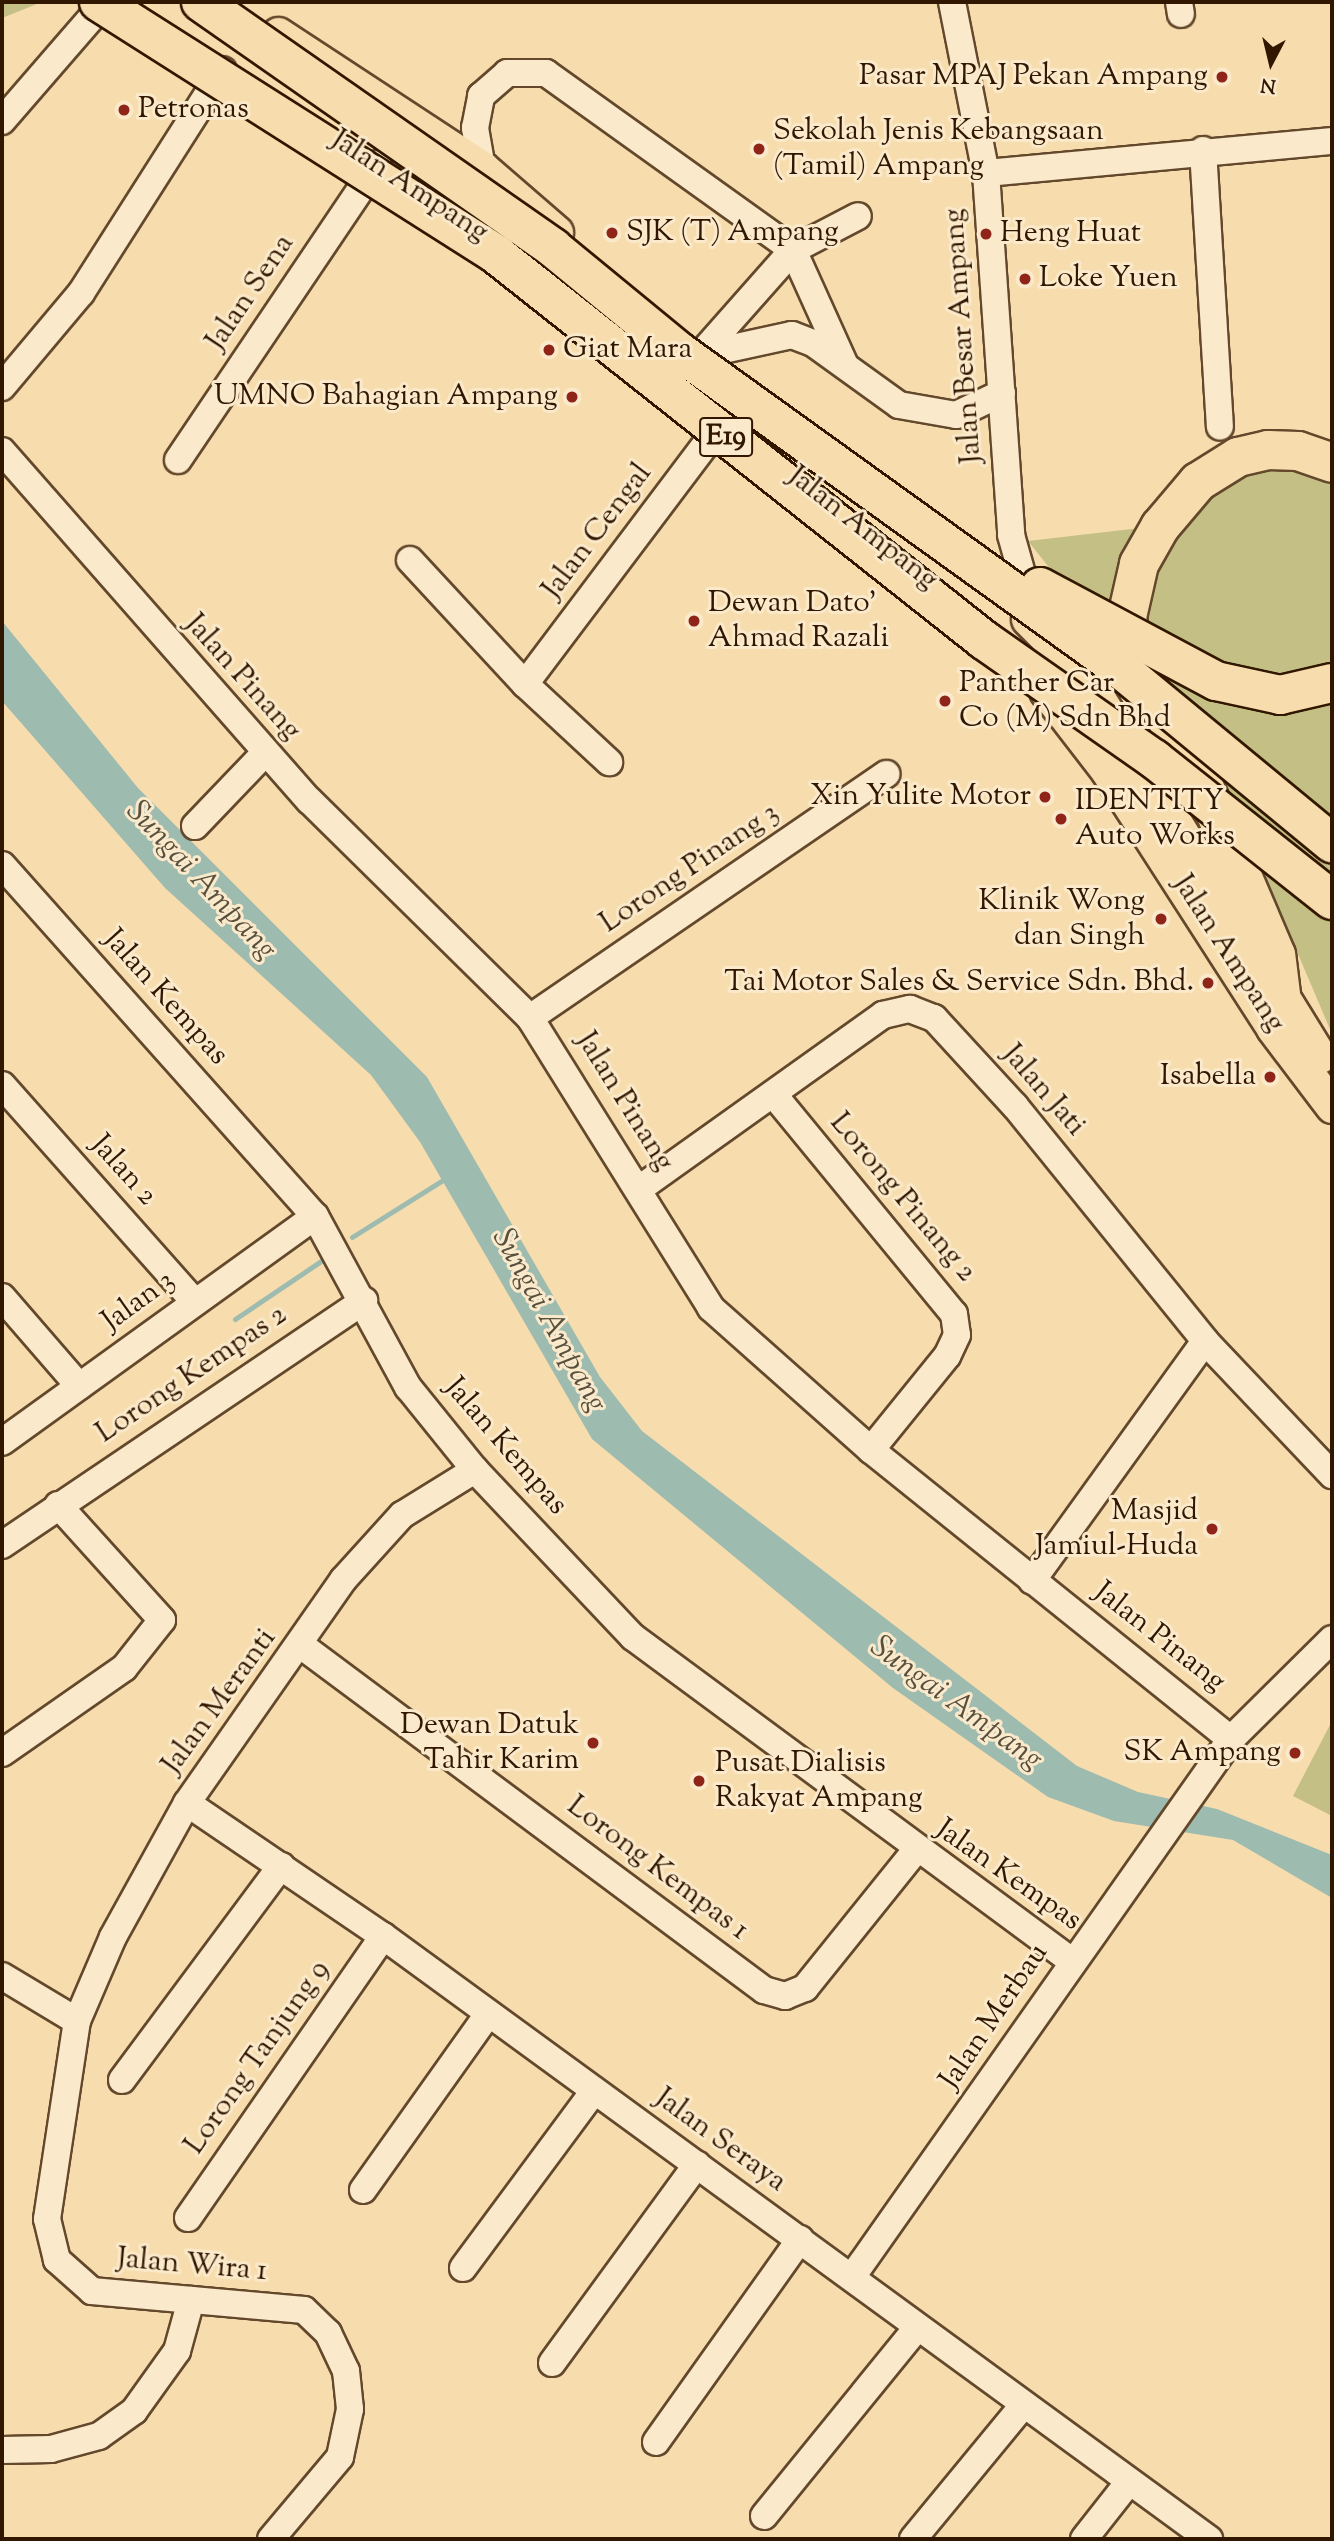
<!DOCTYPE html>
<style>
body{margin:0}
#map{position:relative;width:1334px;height:2541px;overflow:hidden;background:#f7ddae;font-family:"Sorts Mill Goudy",serif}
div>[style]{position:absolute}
.green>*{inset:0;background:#c4bf85}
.water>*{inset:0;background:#9ebbb0}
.stream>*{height:5px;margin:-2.5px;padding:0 2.5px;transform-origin:2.5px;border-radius:2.5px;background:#9ebbb0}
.roads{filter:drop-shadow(2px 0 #63482c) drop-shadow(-2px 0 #63482c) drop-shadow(0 2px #63482c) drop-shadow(0 -2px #63482c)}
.minor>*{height:26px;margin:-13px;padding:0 13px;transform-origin:13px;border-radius:13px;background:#fae9ca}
.major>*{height:33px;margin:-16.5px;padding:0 16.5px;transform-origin:16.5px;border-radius:16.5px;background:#f7ddae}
.highway>*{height:38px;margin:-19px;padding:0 19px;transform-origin:19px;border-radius:19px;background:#f7ddae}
.bridges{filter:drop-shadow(2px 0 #321700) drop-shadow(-2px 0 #321700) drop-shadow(0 2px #321700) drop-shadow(0 -2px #321700)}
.highway-bridge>*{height:38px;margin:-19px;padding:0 19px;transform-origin:19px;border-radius:19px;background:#f7ddae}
.dots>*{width:19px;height:19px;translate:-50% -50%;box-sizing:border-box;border:4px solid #fae9ca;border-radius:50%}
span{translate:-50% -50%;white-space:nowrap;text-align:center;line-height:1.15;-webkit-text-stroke:6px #fae9ca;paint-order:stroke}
.shield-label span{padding:2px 5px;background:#fae9ca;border:2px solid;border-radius:5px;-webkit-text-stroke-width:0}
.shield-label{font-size:28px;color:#321700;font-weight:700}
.poi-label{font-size:30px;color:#321700}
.right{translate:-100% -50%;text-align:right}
.left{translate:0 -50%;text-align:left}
.street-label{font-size:30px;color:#321700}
.water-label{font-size:32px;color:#58503e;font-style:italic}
.frame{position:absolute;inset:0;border:4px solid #321700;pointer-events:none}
.north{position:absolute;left:1236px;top:28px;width:70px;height:70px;-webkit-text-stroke:5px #fae9ca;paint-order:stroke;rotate:187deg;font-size:19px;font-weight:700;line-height:28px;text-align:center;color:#321700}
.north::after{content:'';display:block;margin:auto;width:24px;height:32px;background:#321700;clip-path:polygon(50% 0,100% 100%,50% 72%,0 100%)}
</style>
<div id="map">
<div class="green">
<i style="clip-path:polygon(2px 2px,42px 2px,2px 18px)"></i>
<i style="clip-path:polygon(1332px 453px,1332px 1034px,1230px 794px,1028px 541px,1140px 528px,1203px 463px)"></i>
<i style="clip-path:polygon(1332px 1721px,1332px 1816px,1293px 1796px)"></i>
</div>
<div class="water">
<i style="clip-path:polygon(2px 621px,138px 788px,427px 1077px,600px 1377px,642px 1431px,1077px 1766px,1138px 1792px,1217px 1809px,1332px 1855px,1332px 1898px,1233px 1840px,1114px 1821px,1048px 1797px,893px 1688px,592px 1439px,420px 1142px,371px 1075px,165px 888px,2px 701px)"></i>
</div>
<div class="stream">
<i style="left:352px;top:1237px;width:107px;rotate:-32.1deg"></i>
<i style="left:235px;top:1319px;width:107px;rotate:-34deg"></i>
</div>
<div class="roads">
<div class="minor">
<i style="left:952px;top:2px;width:174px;rotate:78.8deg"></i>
<i style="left:986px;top:173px;width:363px;rotate:86deg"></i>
<i style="left:1011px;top:535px;width:77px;rotate:74.2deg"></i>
<i style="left:1179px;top:2px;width:12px;rotate:81deg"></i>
<i style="left:2px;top:121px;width:157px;rotate:-49.1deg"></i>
<i style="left:1203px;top:150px;width:277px;rotate:86.5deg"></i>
<i style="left:482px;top:168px;width:41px;rotate:-99.9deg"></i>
<i style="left:475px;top:128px;width:33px;rotate:-79deg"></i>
<i style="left:481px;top:96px;width:35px;rotate:-41deg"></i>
<i style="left:507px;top:73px;width:39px"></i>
<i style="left:546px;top:73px;width:304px;rotate:35.6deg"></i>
<i style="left:793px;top:250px;width:124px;rotate:65.7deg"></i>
<i style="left:986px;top:173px;width:347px;rotate:-5.3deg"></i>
<i style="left:700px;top:355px;width:94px;rotate:-12.3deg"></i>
<i style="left:792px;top:335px;width:22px;rotate:21deg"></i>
<i style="left:813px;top:343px;width:106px;rotate:35.8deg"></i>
<i style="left:899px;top:405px;width:58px;rotate:10deg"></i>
<i style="left:956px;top:415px;width:51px;rotate:-25.6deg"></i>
<i style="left:700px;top:355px;width:140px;rotate:-48.5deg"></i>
<i style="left:793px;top:250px;width:73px;rotate:-27.6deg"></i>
<i style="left:2px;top:387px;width:123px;rotate:-50deg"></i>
<i style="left:81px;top:293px;width:264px;rotate:-57.5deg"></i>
<i style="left:2px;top:451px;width:466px;rotate:48.7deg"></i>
<i style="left:310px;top:801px;width:309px;rotate:44.6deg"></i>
<i style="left:530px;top:1018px;width:342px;rotate:58deg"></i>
<i style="left:711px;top:1308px;width:214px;rotate:41.6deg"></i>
<i style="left:871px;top:1450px;width:462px;rotate:38.8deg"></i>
<i style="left:178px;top:460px;width:357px;rotate:-56deg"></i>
<i style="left:410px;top:560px;width:169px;rotate:47.2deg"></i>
<i style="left:525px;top:684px;width:115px;rotate:42.9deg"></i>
<i style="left:525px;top:684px;width:331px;rotate:-53deg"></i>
<i style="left:195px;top:826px;width:101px;rotate:-46.2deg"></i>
<i style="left:2px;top:865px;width:470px;rotate:48.3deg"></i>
<i style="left:315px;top:1216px;width:195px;rotate:61.5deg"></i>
<i style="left:408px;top:1387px;width:107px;rotate:51.1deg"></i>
<i style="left:475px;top:1470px;width:230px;rotate:46.6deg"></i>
<i style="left:633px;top:1637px;width:547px;rotate:36.45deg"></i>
<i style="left:530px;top:1018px;width:432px;rotate:-34.4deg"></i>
<i style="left:2px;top:1085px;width:290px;rotate:48.4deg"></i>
<i style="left:774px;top:1095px;width:283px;rotate:50.6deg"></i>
<i style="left:954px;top:1314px;width:21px;rotate:82deg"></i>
<i style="left:957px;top:1335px;width:23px;rotate:115deg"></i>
<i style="left:947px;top:1356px;width:121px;rotate:129deg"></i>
<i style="left:639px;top:1189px;width:300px;rotate:-35.5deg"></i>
<i style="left:883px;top:1015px;width:28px;rotate:-13deg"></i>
<i style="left:910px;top:1009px;width:26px;rotate:21deg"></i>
<i style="left:934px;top:1018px;width:120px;rotate:47.4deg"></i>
<i style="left:1015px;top:1106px;width:302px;rotate:51deg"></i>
<i style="left:1205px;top:1341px;width:185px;rotate:46.5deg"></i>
<i style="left:2px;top:1297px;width:118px;rotate:49.1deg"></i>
<i style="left:2px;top:1442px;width:386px;rotate:-35.8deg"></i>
<i style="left:2px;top:1545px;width:437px;rotate:-34deg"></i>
<i style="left:1032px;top:1581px;width:296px;rotate:-54.2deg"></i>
<i style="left:302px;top:1646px;width:576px;rotate:36.67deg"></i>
<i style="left:764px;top:1990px;width:22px;rotate:16deg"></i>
<i style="left:785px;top:1996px;width:22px;rotate:-22deg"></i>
<i style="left:805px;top:1988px;width:176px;rotate:-51.2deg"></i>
<i style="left:2px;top:1753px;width:149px;rotate:-34.9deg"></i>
<i style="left:124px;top:1668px;width:61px;rotate:-51.6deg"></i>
<i style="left:162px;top:1620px;width:155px;rotate:-132.1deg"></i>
<i style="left:187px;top:1803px;width:237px;rotate:34.2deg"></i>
<i style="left:383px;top:1936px;width:1023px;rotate:36.13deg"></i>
<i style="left:2px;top:1976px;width:87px;rotate:31deg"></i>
<i style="left:122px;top:2080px;width:267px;rotate:-53.4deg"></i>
<i style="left:363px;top:2190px;width:216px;rotate:-54.6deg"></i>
<i style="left:188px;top:2218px;width:343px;rotate:-55.3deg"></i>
<i style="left:463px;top:2268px;width:220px;rotate:-53.5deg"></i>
<i style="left:852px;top:2277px;width:658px;rotate:-54.84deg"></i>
<i style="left:1231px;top:1739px;width:142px;rotate:-44.7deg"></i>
<i style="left:552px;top:2363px;width:246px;rotate:-53.9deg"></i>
<i style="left:656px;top:2442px;width:249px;rotate:-54.6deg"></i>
<i style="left:2px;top:2450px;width:49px;rotate:-1.2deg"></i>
<i style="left:51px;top:2449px;width:50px;rotate:-15.2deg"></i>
<i style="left:99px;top:2436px;width:43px;rotate:-35.5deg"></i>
<i style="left:134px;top:2411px;width:74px;rotate:-54.4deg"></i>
<i style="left:177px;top:2351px;width:53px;rotate:-74.6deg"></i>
<i style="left:764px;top:2516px;width:242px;rotate:-50.9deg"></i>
<i style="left:271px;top:2539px;width:107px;rotate:-49.9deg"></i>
<i style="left:340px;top:2457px;width:49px;rotate:-78.2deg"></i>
<i style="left:350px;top:2409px;width:38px;rotate:-96deg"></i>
<i style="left:346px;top:2371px;width:42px;rotate:-115.3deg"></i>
<i style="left:328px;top:2333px;width:33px;rotate:-136deg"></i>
<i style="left:304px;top:2310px;width:213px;rotate:-174.9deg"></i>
<i style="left:92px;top:2291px;width:47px;rotate:-138.5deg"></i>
<i style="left:57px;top:2260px;width:42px;rotate:-103.7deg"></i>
<i style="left:47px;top:2219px;width:200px;rotate:-81.4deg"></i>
<i style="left:77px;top:2021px;width:91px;rotate:-66.8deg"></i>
<i style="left:113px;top:1937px;width:153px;rotate:-61.1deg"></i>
<i style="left:187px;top:1803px;width:272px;rotate:-55deg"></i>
<i style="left:343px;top:1580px;width:88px;rotate:-47.8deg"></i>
<i style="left:402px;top:1515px;width:86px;rotate:-31.7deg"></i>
<i style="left:913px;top:2539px;width:171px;rotate:-50.5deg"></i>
<i style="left:1084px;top:2539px;width:71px;rotate:-51.8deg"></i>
</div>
<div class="major">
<i style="left:278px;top:34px;width:244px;rotate:33.3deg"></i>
<i style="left:482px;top:168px;width:98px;rotate:40.9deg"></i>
<i style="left:1028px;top:619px;width:79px;rotate:45deg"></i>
<i style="left:1084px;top:675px;width:448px;rotate:58.3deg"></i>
<i style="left:1046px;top:691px;width:100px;rotate:52.3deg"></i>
<i style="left:1107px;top:770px;width:307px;rotate:57.2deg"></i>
<i style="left:1273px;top:1028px;width:98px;rotate:52.9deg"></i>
</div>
<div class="highway">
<i style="left:1281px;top:994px;width:39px;rotate:-97deg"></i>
<i style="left:1276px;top:955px;width:191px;rotate:-113.1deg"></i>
<i style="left:1201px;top:779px;width:136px;rotate:-120deg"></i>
<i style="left:1133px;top:661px;width:44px;rotate:-97.8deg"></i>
<i style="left:1127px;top:617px;width:54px;rotate:-77.2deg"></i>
<i style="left:1139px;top:564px;width:43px;rotate:-60.4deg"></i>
<i style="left:1160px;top:527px;width:59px;rotate:-49.8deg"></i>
<i style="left:1198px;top:482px;width:47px;rotate:-32deg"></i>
<i style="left:1238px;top:457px;width:31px;rotate:-13deg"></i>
<i style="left:1268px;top:450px;width:30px;rotate:2deg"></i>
<i style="left:1298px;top:451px;width:36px;rotate:19deg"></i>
</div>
</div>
<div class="bridges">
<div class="highway-bridge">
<i style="left:99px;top:2px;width:472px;rotate:32.4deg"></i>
<i style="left:497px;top:255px;width:621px;rotate:38.33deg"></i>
<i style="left:984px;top:640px;width:208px;rotate:35deg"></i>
<i style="left:1154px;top:759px;width:227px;rotate:38.4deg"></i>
<i style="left:201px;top:2px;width:429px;rotate:34.9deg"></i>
<i style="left:553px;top:248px;width:166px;rotate:39.4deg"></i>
<i style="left:681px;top:353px;width:545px;rotate:35.73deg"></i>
<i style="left:1123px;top:671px;width:271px;rotate:39.5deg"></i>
<i style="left:1040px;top:587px;width:200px;rotate:28.1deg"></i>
<i style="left:1216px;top:681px;width:66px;rotate:12.3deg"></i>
<i style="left:1280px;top:695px;width:53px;rotate:-13deg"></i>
</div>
</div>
<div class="dots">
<i style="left:1222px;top:77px;background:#8f2418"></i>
<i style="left:124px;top:110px;background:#8f2418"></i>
<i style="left:759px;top:149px;background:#8f2418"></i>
<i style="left:612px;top:233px;background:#8f2418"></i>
<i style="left:986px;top:234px;background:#8f2418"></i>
<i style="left:1025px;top:279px;background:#8f2418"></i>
<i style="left:549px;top:350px;background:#8f2418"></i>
<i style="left:572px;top:397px;background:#8f2418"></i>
<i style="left:694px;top:621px;background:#8f2418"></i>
<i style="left:945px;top:701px;background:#8f2418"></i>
<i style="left:1045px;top:797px;background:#8f2418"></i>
<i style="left:1061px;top:819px;background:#8f2418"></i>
<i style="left:1161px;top:919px;background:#8f2418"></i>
<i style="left:1208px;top:983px;background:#8f2418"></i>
<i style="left:1270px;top:1077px;background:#8f2418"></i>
<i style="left:1212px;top:1529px;background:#8f2418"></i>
<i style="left:593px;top:1743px;background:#8f2418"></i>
<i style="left:1295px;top:1753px;background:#8f2418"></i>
<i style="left:699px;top:1781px;background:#8f2418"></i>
</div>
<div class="shield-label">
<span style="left:726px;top:437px">E19</span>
</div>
<div class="poi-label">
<span class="right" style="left:1208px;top:77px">Pasar MPAJ Pekan Ampang</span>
<span class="left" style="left:138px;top:110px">Petronas</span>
<span class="left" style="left:773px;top:149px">Sekolah Jenis Kebangsaan<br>(Tamil) Ampang</span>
<span class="left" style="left:626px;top:233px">SJK (T) Ampang</span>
<span class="left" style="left:1000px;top:234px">Heng Huat</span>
<span class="left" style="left:1039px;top:279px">Loke Yuen</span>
<span class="left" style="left:563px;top:350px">Giat Mara</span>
<span class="right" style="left:558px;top:397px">UMNO Bahagian Ampang</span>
<span class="left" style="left:708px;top:621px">Dewan Dato'<br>Ahmad Razali</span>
<span class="left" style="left:959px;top:701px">Panther Car<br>Co (M) Sdn Bhd</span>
<span class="right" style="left:1031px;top:797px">Xin Yulite Motor</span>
<span class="left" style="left:1075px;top:819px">IDENTITY<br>Auto Works</span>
<span class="right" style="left:1145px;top:919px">Klinik Wong<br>dan Singh</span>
<span class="right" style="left:1194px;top:983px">Tai Motor Sales &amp; Service Sdn. Bhd.</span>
<span class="right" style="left:1256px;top:1077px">Isabella</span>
<span class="right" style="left:1198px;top:1529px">Masjid<br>Jamiul-Huda</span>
<span class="right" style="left:579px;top:1743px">Dewan Datuk<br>Tahir Karim</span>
<span class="right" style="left:1281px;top:1753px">SK Ampang</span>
<span class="left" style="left:715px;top:1781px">Pusat Dialisis<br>Rakyat Ampang</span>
</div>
<div class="street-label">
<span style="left:409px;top:187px;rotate:33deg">Jalan Ampang</span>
<span style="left:251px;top:293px;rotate:-56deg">Jalan Sena</span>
<span style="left:964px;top:336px;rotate:-94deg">Jalan Besar Ampang</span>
<span style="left:862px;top:529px;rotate:38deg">Jalan Ampang</span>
<span style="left:598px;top:532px;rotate:-53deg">Jalan Cengal</span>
<span style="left:242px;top:678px;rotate:48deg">Jalan Pinang</span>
<span style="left:690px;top:869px;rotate:-34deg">Lorong Pinang 3</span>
<span style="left:1228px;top:954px;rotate:57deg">Jalan Ampang</span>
<span style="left:165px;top:998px;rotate:48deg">Jalan Kempas</span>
<span style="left:1043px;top:1091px;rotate:49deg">Jalan Jati</span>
<span style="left:624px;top:1102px;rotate:58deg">Jalan Pinang</span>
<span style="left:123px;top:1171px;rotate:48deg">Jalan 2</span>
<span style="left:902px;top:1198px;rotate:50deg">Lorong Pinang 2</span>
<span style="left:139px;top:1302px;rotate:-36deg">Jalan 3</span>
<span style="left:192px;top:1375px;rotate:-34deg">Lorong Kempas 2</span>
<span style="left:505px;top:1447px;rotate:49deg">Jalan Kempas</span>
<span style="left:1159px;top:1638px;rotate:38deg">Jalan Pinang</span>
<span style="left:220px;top:1702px;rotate:-54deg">Jalan Meranti</span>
<span style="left:657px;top:1869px;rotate:37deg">Lorong Kempas 1</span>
<span style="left:1008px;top:1876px;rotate:35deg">Jalan Kempas</span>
<span style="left:995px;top:2017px;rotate:-56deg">Jalan Merbau</span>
<span style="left:258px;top:2058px;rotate:-55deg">Lorong Tanjung 9</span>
<span style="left:720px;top:2141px;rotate:36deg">Jalan Seraya</span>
<span style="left:192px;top:2266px;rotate:5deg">Jalan Wira 1</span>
</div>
<div class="water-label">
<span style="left:201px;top:881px;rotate:47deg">Sungai Ampang</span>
<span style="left:549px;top:1321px;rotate:61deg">Sungai Ampang</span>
<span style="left:956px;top:1704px;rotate:36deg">Sungai Ampang</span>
</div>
<div class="frame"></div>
<div class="north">N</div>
</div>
